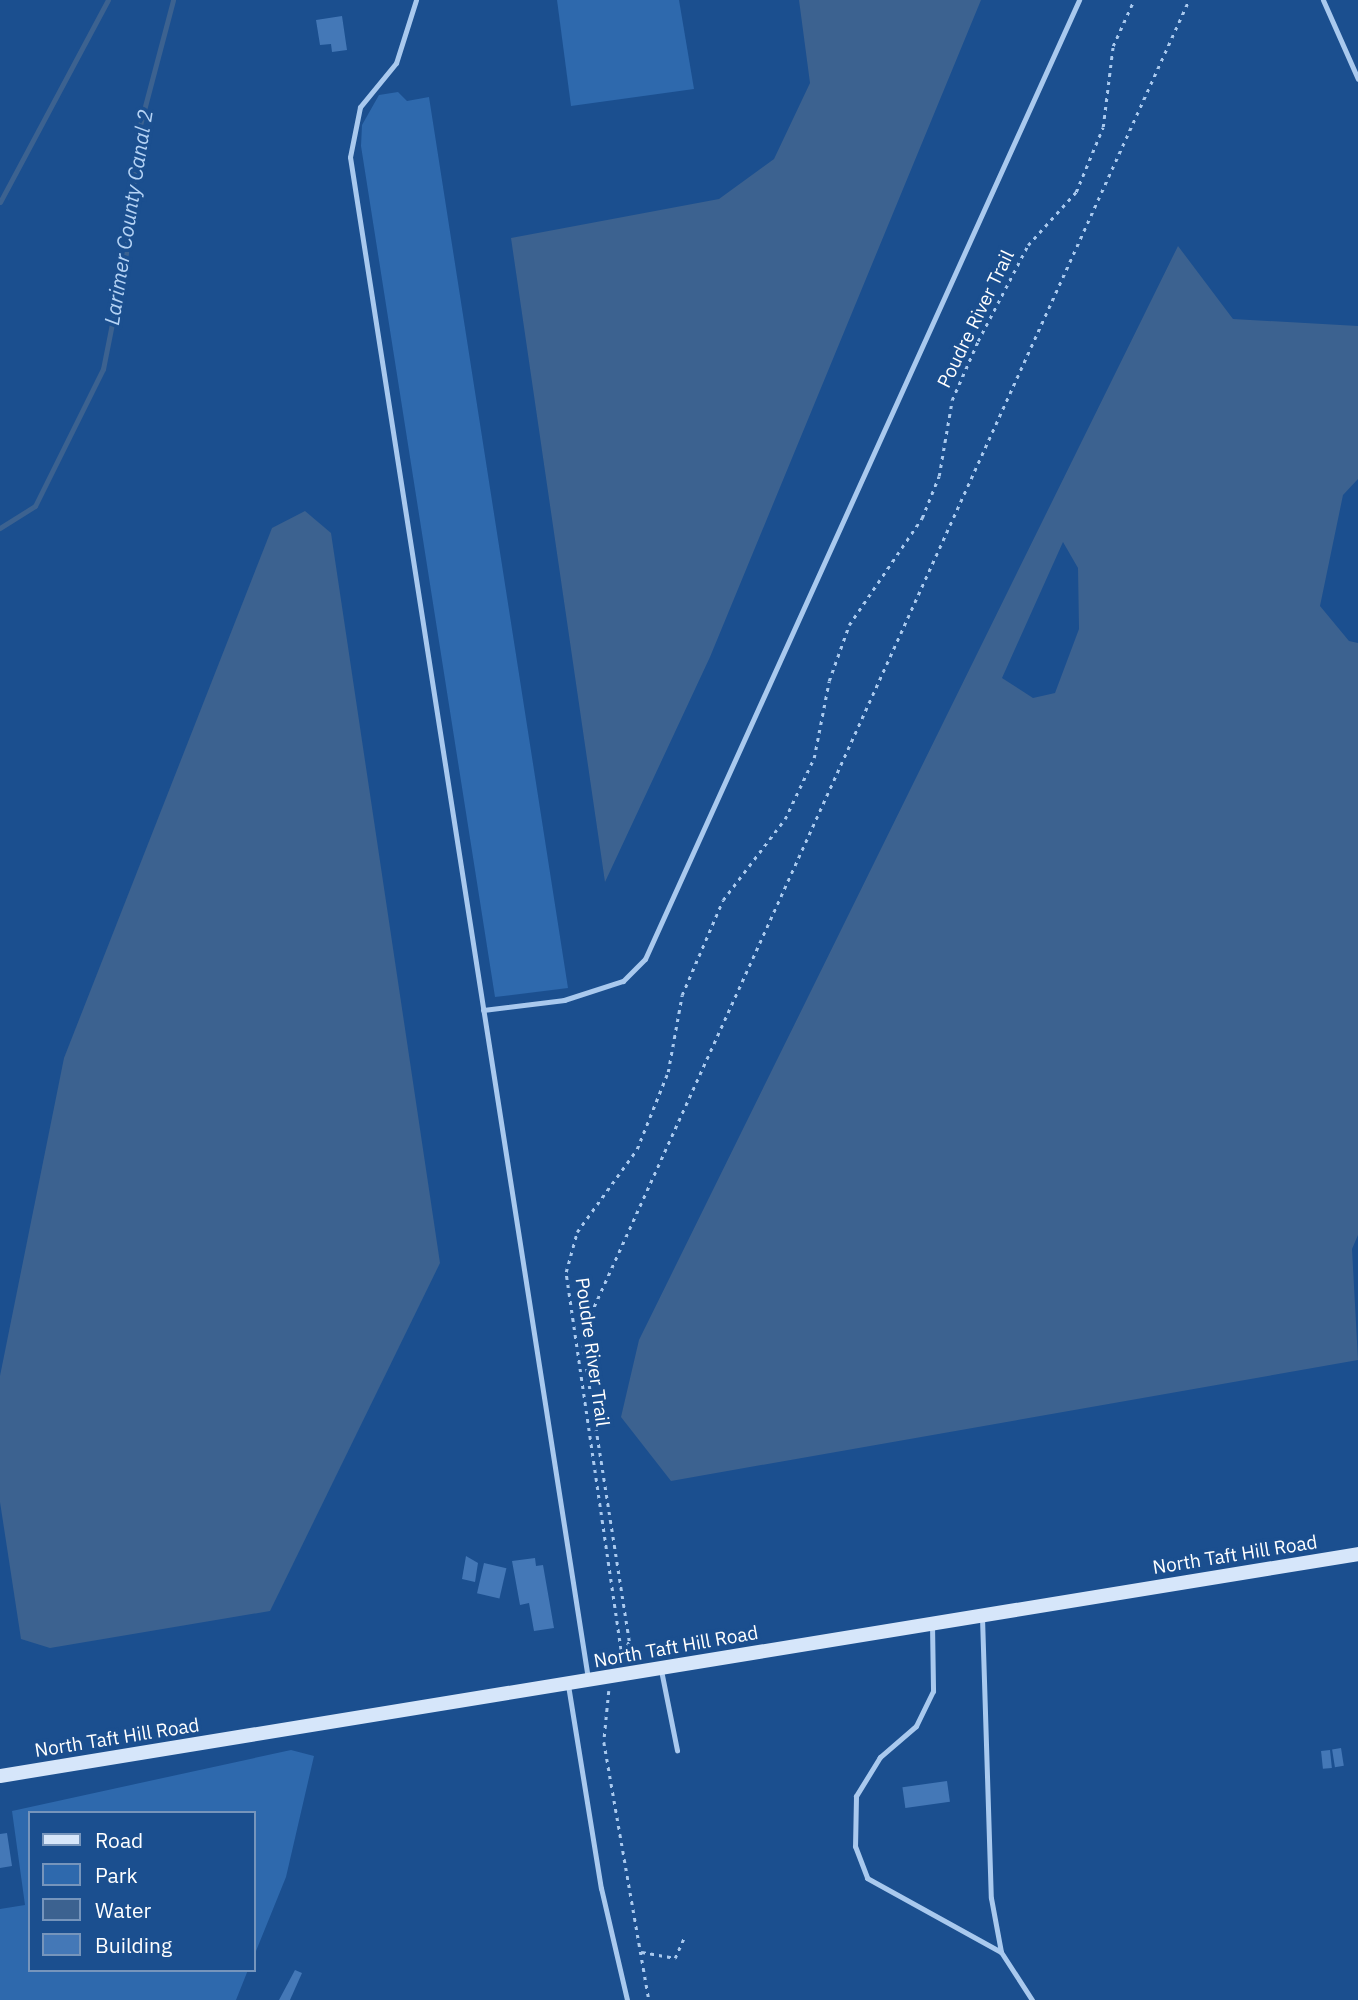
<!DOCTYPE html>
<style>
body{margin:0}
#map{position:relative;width:1358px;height:2000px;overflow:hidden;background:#1b4f8f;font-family:"IBM Plex Sans",sans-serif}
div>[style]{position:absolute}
.green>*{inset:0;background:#2e69ad}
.water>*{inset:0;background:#3c6290}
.stream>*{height:5px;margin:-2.5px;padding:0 2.5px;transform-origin:2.5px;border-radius:2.5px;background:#3c6290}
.building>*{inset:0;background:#4478b7;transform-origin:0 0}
.path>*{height:2.5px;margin-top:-1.25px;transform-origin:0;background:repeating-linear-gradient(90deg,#a9c9ee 0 3.5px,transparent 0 8.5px)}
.service>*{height:5px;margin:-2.5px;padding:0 2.5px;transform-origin:2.5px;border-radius:2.5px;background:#a9c9ee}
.secondary>*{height:14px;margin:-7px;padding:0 7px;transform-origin:7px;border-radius:7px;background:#d6e6fa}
span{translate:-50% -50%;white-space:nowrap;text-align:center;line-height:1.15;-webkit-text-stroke:7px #1b4f8f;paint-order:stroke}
.street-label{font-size:19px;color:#fff}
.water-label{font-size:21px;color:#b5d3f5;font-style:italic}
.legend{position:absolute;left:28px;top:1811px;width:228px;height:161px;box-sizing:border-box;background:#1b4f8f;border:2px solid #7695bc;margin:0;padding:9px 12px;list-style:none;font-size:21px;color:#fff}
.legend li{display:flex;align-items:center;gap:14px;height:35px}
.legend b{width:35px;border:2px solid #7695bc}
</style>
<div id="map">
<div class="green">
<i style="clip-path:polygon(557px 0,679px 0,694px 89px,571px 106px)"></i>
<i style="clip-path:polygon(398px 92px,407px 101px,429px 97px,568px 988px,495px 997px,361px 146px,362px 125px,379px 95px)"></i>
<i style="clip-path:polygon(291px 1750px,314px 1756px,286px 1877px,254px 1956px,254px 1813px,30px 1813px,30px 1970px,248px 1970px,236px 2000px,0 2000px,0 1909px,25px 1905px,12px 1811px)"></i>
</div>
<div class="water">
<i style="clip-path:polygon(799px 0,981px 0,710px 657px,605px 882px,511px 238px,719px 199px,774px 159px,810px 83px)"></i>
<i style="clip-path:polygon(evenodd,1178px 246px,1233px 319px,1358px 326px,1358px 479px,1343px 495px,1320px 606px,1349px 641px,1358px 643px,1358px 1235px,1352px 1249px,1358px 1360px,671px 1481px,621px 1417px,639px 1340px,1178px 246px,1063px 542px,1078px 568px,1079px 629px,1055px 693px,1033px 698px,1002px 678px,1063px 542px)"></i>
<i style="clip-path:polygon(305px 511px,331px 533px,440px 1263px,270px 1611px,50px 1648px,21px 1639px,0 1502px,0 1376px,64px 1058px,272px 528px)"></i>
</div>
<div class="stream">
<i style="left:0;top:202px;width:229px;rotate:-61.9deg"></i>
<i style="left:0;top:528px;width:41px;rotate:-32.2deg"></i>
<i style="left:35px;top:506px;width:153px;rotate:-63.6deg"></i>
<i style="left:103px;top:369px;width:118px;rotate:-78.8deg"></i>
<i style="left:126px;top:253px;width:125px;rotate:-84deg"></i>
<i style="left:139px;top:129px;width:133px;rotate:-75.2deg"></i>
</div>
<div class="building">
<i style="clip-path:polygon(342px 16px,347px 50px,332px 52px,331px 44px,320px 45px,316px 20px)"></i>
<i style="clip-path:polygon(466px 1556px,478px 1563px,475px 1582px,462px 1579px)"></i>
<i style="clip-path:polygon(535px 1558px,536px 1566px,543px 1565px,554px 1628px,534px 1631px,529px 1603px,520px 1605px,512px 1561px)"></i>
<i style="left:484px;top:1563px;width:23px;height:31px;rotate:13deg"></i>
<i style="left:1341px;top:1748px;width:18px;height:9px;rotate:81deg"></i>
<i style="left:1330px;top:1750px;width:18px;height:9px;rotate:84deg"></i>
<i style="left:947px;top:1781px;width:21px;height:45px;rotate:82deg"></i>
<i style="clip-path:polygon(7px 1833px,12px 1866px,0 1868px,0 1834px)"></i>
<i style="clip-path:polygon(295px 1970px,302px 1973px,290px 2000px,279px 2000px)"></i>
</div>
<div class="path">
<i style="left:624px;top:1653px;width:13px;rotate:-67deg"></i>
<i style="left:629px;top:1641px;width:299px;rotate:-98.9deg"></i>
<i style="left:583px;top:1346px;width:24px;rotate:-81deg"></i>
<i style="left:587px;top:1322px;width:1453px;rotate:-65.52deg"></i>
<i style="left:622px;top:1658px;width:390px;rotate:-98.3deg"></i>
<i style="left:566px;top:1272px;width:41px;rotate:-74.6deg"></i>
<i style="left:577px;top:1232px;width:102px;rotate:-54.1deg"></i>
<i style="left:637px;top:1149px;width:83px;rotate:-68.1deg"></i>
<i style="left:668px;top:1072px;width:78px;rotate:-79.7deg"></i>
<i style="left:682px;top:995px;width:103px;rotate:-66.7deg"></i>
<i style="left:723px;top:900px;width:102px;rotate:-52.6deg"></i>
<i style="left:785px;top:819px;width:68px;rotate:-64.6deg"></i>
<i style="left:814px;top:758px;width:78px;rotate:-79deg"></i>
<i style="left:829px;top:681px;width:59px;rotate:-70.3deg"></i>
<i style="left:849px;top:625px;width:130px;rotate:-55.7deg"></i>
<i style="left:922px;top:518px;width:45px;rotate:-68deg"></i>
<i style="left:939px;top:476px;width:77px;rotate:-80.3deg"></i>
<i style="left:952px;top:400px;width:64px;rotate:-66.2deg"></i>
<i style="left:978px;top:341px;width:108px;rotate:-62.5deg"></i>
<i style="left:1028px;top:245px;width:72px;rotate:-47.8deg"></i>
<i style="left:1076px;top:192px;width:70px;rotate:-67.4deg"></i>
<i style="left:1103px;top:127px;width:82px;rotate:-83deg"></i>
<i style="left:1113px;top:46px;width:51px;rotate:-65.5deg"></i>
<i style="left:609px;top:1691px;width:51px;rotate:95.6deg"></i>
<i style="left:604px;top:1742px;width:262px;rotate:80.1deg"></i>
<i style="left:642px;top:1952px;width:34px;rotate:10deg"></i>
<i style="left:675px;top:1958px;width:22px;rotate:-66deg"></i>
</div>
<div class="service">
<i style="left:416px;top:0;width:66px;rotate:107.6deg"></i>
<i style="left:396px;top:63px;width:57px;rotate:129.3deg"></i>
<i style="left:360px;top:107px;width:51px;rotate:101.3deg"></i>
<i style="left:350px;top:157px;width:1540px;rotate:81.11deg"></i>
<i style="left:1323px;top:0;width:86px;rotate:66.1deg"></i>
<i style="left:483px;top:1010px;width:82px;rotate:-7deg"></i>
<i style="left:564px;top:1000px;width:62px;rotate:-17.9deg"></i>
<i style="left:623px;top:981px;width:31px;rotate:-45deg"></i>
<i style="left:645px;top:959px;width:1053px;rotate:-65.65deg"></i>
<i style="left:982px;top:1617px;width:281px;rotate:88.2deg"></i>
<i style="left:991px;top:1898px;width:55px;rotate:79.5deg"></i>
<i style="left:1001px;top:1952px;width:57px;rotate:57.1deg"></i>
<i style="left:932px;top:1624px;width:67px;rotate:89.1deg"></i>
<i style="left:933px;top:1691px;width:39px;rotate:116deg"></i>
<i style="left:916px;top:1726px;width:48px;rotate:139.3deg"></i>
<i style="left:880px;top:1757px;width:46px;rotate:121.6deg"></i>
<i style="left:856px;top:1796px;width:50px;rotate:91.1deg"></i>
<i style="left:855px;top:1846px;width:34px;rotate:69deg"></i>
<i style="left:867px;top:1878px;width:153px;rotate:28.9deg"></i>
<i style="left:661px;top:1670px;width:82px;rotate:78.7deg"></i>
<i style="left:568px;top:1685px;width:206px;rotate:80.8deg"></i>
<i style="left:601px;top:1888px;width:115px;rotate:76.9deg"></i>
</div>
<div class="secondary">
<i style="left:0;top:1776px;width:1376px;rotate:-9.28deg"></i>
</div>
<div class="street-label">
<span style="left:976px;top:319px;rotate:-64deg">Poudre River Trail</span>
<span style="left:592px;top:1352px;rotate:82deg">Poudre River Trail</span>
<span style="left:1235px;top:1555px;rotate:-9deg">North Taft Hill Road</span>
<span style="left:676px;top:1647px;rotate:-10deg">North Taft Hill Road</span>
<span style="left:117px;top:1738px;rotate:-9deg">North Taft Hill Road</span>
</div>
<div class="water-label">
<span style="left:128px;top:217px;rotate:-81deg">Larimer County Canal 2</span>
</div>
<ul class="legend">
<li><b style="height:9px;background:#d6e6fa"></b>Road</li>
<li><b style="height:19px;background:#2e69ad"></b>Park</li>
<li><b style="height:19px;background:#3c6290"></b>Water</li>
<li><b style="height:19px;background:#4478b7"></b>Building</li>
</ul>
</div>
